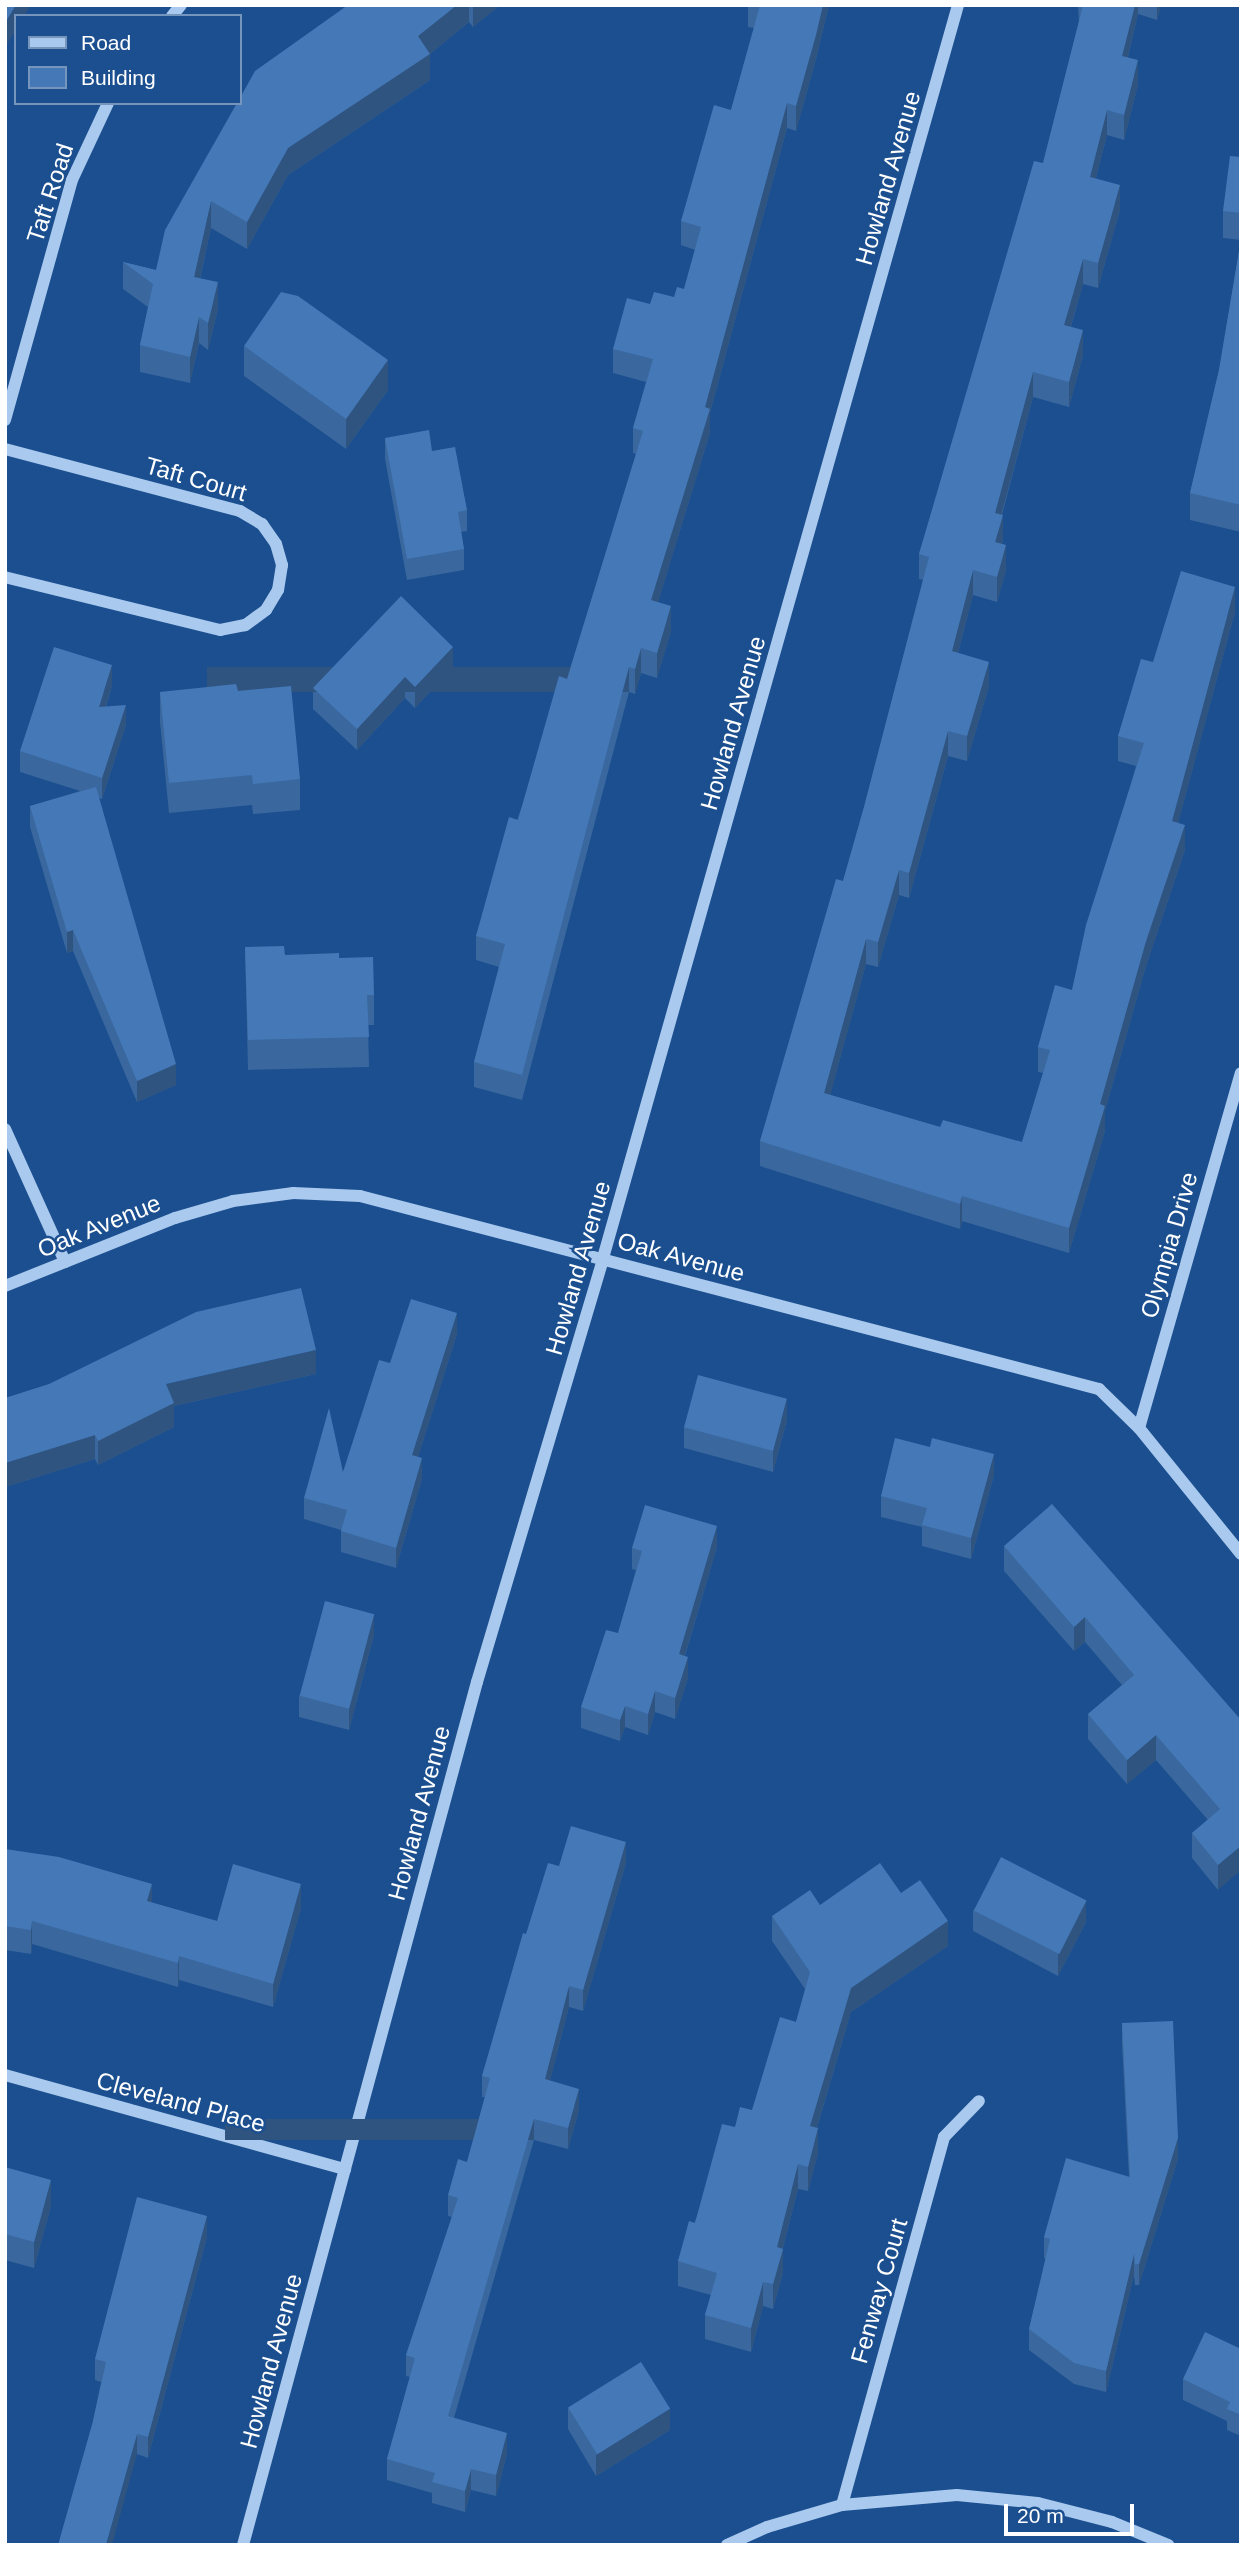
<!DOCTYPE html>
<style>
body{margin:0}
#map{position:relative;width:1246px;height:2550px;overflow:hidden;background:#1b4f8f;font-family:Helvetica,sans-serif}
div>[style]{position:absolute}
.minor>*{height:12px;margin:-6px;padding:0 6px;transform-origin:6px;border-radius:6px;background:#a9c9ee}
.wall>*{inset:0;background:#3a679d}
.shaded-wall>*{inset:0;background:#305480;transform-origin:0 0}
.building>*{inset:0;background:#4478b7;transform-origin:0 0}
span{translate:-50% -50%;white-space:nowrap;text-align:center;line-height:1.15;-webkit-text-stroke:5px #1b4f8f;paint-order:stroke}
.street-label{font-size:24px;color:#fff}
.frame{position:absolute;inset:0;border:7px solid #fff;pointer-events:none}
.legend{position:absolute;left:14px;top:14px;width:228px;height:91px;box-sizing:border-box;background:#1b4f8f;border:2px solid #7695bc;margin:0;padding:9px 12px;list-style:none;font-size:21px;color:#fff}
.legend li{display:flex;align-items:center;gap:14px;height:35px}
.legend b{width:35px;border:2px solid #7695bc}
.scale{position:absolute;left:1004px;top:2504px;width:130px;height:32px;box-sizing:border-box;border:4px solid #fff;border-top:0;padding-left:9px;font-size:21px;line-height:24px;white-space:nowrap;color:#fff;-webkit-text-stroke:5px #1b4f8f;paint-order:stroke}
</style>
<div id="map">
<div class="minor">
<i style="left:172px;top:16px;width:14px;rotate:-51deg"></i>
<i style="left:5px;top:420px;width:249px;rotate:-74.4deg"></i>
<i style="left:72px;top:180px;width:85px;rotate:-64.9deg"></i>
<i style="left:5px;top:449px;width:243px;rotate:14.8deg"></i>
<i style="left:240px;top:511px;width:26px;rotate:31deg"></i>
<i style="left:262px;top:524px;width:24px;rotate:55deg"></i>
<i style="left:276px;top:544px;width:22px;rotate:74deg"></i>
<i style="left:282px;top:565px;width:25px;rotate:99deg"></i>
<i style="left:278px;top:590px;width:23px;rotate:121deg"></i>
<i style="left:266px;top:610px;width:26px;rotate:144deg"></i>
<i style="left:245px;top:625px;width:25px;rotate:169deg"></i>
<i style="left:220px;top:630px;width:221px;rotate:-166.2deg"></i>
<i style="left:5px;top:1129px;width:146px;rotate:65.7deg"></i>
<i style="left:5px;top:1286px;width:183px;rotate:-21.8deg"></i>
<i style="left:175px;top:1218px;width:60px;rotate:-16.3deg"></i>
<i style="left:233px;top:1201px;width:61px;rotate:-7.6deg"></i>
<i style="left:293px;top:1193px;width:67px;rotate:2.6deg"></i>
<i style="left:360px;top:1196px;width:764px;rotate:14.64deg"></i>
<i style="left:1099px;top:1389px;width:56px;rotate:44.3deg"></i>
<i style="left:1139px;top:1428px;width:162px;rotate:51deg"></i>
<i style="left:1139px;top:1428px;width:369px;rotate:-74deg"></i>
<i style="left:5px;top:2075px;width:353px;rotate:15.5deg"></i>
<i style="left:842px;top:2505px;width:382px;rotate:-74.5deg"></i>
<i style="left:944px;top:2137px;width:50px;rotate:-45.8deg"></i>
<i style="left:243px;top:2545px;width:894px;rotate:-74.83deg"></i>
<i style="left:477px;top:1682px;width:442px;rotate:-73.4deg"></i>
<i style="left:603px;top:1258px;width:1302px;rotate:-74.18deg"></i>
<i style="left:727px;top:2545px;width:44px;rotate:-24.2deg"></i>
<i style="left:767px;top:2527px;width:78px;rotate:-16.3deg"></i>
<i style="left:842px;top:2505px;width:115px;rotate:-5deg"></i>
<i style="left:957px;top:2495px;width:81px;rotate:5.6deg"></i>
<i style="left:1038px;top:2503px;width:76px;rotate:14.4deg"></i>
<i style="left:1112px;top:2522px;width:61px;rotate:22.3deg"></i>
</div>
<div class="wall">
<i style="clip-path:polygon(348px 5px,500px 5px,473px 27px,469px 22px,430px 54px,430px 80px,288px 175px,247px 249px,211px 228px,200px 279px,218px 309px,208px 350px,199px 343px,190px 383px,140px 372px,140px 345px,148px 307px,123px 289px,123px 262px,156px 270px)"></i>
<i style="clip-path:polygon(748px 5px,829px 5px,816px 59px,796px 131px,787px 128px,710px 413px,710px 433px,658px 602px,671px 631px,657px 678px,641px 673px,635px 694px,629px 692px,522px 1100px,474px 1087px,474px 1062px,499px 967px,476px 960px,476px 936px,567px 679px,636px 454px,633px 453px,633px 428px,646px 382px,613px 373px,613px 349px,650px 304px,674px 297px,684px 289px,695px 250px,681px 245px,681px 221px,731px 110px,754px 28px,748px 27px)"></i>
<i style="clip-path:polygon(1078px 5px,1161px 5px,1157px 20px,1138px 14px,1128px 57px,1138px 85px,1124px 140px,1107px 135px,1096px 178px,1120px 210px,1098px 288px,1083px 284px,1071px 327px,1083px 355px,1069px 407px,1033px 397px,1002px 515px,1003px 540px,1002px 544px,1006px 570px,997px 602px,973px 595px,958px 653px,989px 686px,967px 761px,948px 756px,909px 898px,899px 895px,878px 967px,866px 964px,830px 1095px,940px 1127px,1022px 1142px,1043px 1073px,1038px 1072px,1038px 1047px,1072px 990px,1136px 766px,1118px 761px,1118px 736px,1153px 662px,1235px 612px,1178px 823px,1185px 850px,1146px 966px,1105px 1111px,1105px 1131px,1069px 1253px,962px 1221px,960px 1229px,760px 1166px,760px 1141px,843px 881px,864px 807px,923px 580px,919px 579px,919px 554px,1043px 163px,1079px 22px)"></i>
<i style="clip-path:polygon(1241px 157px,1241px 532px,1190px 520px,1190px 493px,1219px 370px,1241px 240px,1223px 238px,1223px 211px)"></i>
<i style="clip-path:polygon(244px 346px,388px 390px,346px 449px,244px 376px)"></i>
<i style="clip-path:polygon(385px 438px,432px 451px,467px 510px,467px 531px,461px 532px,464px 549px,464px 570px,407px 580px,385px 459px)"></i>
<i style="clip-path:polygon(453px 667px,415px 708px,405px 698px,357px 750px,313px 709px,313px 688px)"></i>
<i style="clip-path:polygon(112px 686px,106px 707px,126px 725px,102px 799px,99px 798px,176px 1085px,137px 1102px,73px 951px,67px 953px,30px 827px,30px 806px,80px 791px,20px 772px,20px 751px)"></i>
<i style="clip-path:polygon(238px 691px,300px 779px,300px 810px,253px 814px,252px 805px,169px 813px,160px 722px,160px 692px)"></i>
<i style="clip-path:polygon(245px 947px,285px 955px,339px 958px,374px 995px,374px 1025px,368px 1025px,369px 1067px,248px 1070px)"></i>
<i style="clip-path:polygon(457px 1334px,418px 1457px,422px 1479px,396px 1568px,341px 1552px,341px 1530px,304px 1519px,304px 1498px,343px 1472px,390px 1363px)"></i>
<i style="clip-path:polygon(316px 1374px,174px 1406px,174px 1427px,98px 1465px,95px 1459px,5px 1487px,5px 1398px)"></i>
<i style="clip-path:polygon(787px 1420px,773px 1472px,684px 1448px,684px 1427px)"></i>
<i style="clip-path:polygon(930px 1447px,994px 1475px,971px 1559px,922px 1546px,922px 1527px,881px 1517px,881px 1496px)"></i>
<i style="clip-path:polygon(1004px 1546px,1241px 1720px,1218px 1890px,1192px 1858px,1192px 1833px,1208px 1820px,1156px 1760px,1127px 1784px,1088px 1739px,1088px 1714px,1122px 1685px,1085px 1642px,1074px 1651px,1004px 1571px)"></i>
<i style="clip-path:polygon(717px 1547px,685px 1656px,688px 1678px,675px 1719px,655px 1712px,648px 1735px,625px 1727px,620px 1741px,581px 1728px,581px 1707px,618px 1633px,636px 1570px,632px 1569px,632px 1548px)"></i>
<i style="clip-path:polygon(374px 1635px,349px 1730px,299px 1717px,299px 1696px)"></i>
<i style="clip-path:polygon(5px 1849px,152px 1903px,217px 1921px,301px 1908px,273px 2007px,179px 1980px,178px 1987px,32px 1944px,31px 1954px,5px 1950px)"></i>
<i style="clip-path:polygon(626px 1863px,583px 2011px,569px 2007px,550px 2080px,579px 2110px,568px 2149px,534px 2140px,454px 2418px,507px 2454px,496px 2496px,471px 2490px,465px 2512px,432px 2503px,432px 2493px,387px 2480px,387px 2459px,410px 2377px,406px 2376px,406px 2355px,452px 2217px,448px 2216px,448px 2195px,467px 2162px,485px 2097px,482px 2097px,482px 2076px,526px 1934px,559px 1866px)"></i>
<i style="clip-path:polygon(901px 1893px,948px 1946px,851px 2012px,817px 2128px,818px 2153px,808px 2191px,798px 2189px,783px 2248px,783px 2273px,773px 2309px,763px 2306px,751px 2352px,705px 2339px,705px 2315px,711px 2295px,678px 2286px,678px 2261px,735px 2127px,752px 2110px,796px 2022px,805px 1989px,772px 1941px,772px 1916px,820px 1905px)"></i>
<i style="clip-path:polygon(973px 1910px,1086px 1922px,1058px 1976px,973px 1931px)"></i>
<i style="clip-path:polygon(1122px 2023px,1178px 2159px,1139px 2285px,1135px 2285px,1134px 2275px,1106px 2392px,1074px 2384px,1029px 2350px,1029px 2329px,1046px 2259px,1044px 2258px,1044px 2237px,1129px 2177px,1122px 2044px)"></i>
<i style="clip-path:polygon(5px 2167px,51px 2206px,34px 2268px,5px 2260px)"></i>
<i style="clip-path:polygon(207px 2237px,148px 2458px,137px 2454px,93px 2421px,101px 2382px,95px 2380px,95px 2359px)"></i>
<i style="clip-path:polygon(1241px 2349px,1241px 2436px,1227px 2430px,1227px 2421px,1183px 2400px,1183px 2379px)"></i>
<i style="clip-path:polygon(568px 2408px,670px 2430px,596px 2476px,568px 2429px)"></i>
</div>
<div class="shaded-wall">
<i style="clip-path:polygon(16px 5px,31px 5px,24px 16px,16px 16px,16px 30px,5px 47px,5px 23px)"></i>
<i style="clip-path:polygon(457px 5px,469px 5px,469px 22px,430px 54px,430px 80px,288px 175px,247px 249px,247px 222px,288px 148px,418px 36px)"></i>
<i style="clip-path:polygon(473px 5px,500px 5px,473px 27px)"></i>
<i style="clip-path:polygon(823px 5px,829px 5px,816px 59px,796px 131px,796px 106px)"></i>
<i style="clip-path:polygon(1135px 5px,1138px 5px,1138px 14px,1122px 81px,1122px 56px)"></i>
<i style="clip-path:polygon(1157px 5px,1161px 5px,1157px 20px)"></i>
<i style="clip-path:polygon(1138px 60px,1138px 85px,1124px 140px,1124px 115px)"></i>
<i style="clip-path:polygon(787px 103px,787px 128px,710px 413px,710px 433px,651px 625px,651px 600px,705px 407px)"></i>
<i style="clip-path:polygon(1107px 110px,1107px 135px,1090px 201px,1090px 177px)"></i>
<i style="clip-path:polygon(1120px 185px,1120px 210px,1098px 288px,1098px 263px)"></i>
<i style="clip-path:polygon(211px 201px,211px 228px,194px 304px,194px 277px)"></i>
<i style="clip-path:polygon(1083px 259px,1083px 284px,1064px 350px,1064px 325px)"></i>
<i style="clip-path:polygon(218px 282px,218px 309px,208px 350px,208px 323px)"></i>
<i style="clip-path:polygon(199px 317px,199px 343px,190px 383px,190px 357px)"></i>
<i style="clip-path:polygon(1083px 330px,1083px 355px,1069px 407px,1069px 382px)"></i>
<i style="clip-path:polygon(388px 360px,388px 390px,346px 449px,346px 419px)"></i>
<i style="clip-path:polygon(1033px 372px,1033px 397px,995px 538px,995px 513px)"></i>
<i style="clip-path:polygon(1003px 515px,1003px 540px,995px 567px,995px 542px)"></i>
<i style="clip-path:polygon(1006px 545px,1006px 570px,997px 602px,997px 577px)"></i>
<i style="clip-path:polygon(973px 570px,973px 595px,952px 676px,952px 651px)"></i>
<i style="clip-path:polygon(1235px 587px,1235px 612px,1172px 846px,1172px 821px)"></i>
<i style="clip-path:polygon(671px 606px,671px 631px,657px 678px,657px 653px)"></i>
<i style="clip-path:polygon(453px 647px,453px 667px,415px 708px,415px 687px)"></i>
<i style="clip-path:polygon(641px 648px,641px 673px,635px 694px,635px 669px)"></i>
<i style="clip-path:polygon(989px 662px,989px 686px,967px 761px,967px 736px)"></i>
<i style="clip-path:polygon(112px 665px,112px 686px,99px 728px,99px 707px)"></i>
<i style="left:629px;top:667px;width:25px;height:422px;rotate:90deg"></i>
<i style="clip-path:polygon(405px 677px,405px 698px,357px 750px,357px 729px)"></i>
<i style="clip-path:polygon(126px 705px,126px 725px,102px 799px,102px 778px)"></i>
<i style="clip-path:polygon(948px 731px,948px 756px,909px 898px,909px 873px)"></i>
<i style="clip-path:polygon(1185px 825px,1185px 850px,1146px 966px,1105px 1111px,1105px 1131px,1069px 1253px,1069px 1228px,1100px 1104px,1146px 941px)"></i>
<i style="clip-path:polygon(899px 870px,899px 895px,878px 967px,878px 942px)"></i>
<i style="clip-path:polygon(73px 930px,73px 951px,67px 953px,67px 932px)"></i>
<i style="clip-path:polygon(866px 939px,866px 964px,824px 1118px,824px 1093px)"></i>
<i style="clip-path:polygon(176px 1064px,176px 1085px,137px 1102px,137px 1081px)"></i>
<i style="clip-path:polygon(962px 1196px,962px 1221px,960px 1229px,960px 1204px)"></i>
<i style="clip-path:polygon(457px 1313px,457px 1334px,412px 1476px,412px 1455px)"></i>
<i style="clip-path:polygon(316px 1350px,316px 1374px,174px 1406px,174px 1427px,98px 1465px,98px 1441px,166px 1384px)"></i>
<i style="clip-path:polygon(787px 1399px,787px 1420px,773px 1472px,773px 1451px)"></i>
<i style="clip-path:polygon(95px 1435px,95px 1459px,5px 1487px,5px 1463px)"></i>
<i style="clip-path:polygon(994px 1454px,994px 1475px,971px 1559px,971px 1538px)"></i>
<i style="clip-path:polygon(422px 1458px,422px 1479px,396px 1568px,396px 1548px)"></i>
<i style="clip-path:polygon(717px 1526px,717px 1547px,679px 1675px,679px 1654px)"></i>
<i style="clip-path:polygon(374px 1614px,374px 1635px,349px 1730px,349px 1710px)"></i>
<i style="clip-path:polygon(1085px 1617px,1085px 1642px,1074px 1651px,1074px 1627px)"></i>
<i style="clip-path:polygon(688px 1657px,688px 1678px,675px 1719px,675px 1698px)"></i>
<i style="clip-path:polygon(655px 1691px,655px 1712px,648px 1735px,648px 1714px)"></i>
<i style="clip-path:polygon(625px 1706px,625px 1727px,620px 1741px,620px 1720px)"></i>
<i style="clip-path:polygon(1156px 1735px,1156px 1760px,1127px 1784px,1127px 1760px)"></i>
<i style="clip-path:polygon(626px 1842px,626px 1863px,583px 2011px,583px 1990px)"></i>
<i style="clip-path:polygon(1241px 1846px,1241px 1870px,1218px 1890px,1218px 1865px)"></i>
<i style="clip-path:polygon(152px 1884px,152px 1907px,147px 1901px)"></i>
<i style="clip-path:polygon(301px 1884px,301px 1908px,273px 2007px,273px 1984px)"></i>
<i style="clip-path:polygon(1086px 1901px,1086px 1922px,1058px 1976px,1058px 1955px)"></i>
<i style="clip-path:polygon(32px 1921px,32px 1944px,31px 1954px,31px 1930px)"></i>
<i style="clip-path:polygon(948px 1921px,948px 1946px,851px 2012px,810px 2151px,810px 2126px,851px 1988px)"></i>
<i style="clip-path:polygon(179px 1956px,179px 1980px,178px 1987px,178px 1963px)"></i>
<i style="clip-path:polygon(569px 1986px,569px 2007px,545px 2100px,545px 2079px)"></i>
<i style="clip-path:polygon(579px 2089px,579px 2110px,568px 2149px,568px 2128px)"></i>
<i style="left:534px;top:2119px;width:21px;height:309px;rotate:90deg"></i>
<i style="clip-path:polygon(818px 2128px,818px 2153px,808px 2191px,808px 2167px)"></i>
<i style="clip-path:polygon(1178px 2138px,1178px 2159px,1139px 2285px,1139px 2264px)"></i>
<i style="clip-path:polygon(798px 2164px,798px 2189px,777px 2271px,777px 2247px)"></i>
<i style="clip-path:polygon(51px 2180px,51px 2206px,34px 2268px,34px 2242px)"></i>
<i style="clip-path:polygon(207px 2216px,207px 2237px,148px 2458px,148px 2437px)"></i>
<i style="clip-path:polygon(783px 2249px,783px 2273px,773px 2309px,773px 2284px)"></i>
<i style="clip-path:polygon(1134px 2254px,1134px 2275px,1106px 2392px,1106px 2371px)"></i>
<i style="clip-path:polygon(763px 2282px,763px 2306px,751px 2352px,751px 2328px)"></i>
<i style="clip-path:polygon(670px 2409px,670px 2430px,596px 2476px,596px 2455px)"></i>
<i style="clip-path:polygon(507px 2433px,507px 2454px,496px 2496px,496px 2475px)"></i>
<i style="clip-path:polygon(137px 2434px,137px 2454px,112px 2545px,106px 2545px)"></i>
<i style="clip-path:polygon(471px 2469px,471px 2490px,465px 2512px,465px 2491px)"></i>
</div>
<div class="building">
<i style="clip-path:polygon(5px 5px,16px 5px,5px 23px)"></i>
<i style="clip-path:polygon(348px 5px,457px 5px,418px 36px,430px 54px,288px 148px,247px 222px,211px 201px,194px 277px,218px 282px,208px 323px,199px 317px,190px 357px,140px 345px,153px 284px,123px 262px,156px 270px,165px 230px,237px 103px,240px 103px,240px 98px,255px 71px)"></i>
<i style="clip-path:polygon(760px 5px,823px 5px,816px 35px,796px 106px,787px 103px,705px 407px,710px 409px,651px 600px,671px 606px,657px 653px,641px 648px,635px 669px,629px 667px,522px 1075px,474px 1062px,505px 944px,476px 936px,509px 817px,518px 820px,559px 676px,567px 679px,643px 431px,633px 428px,653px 359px,613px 349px,627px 298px,650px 304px,654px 292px,674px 297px,677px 287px,684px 289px,701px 227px,681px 221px,714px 105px,731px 110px)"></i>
<i style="clip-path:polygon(1083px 5px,1135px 5px,1122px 56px,1138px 60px,1124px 115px,1107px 110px,1090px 177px,1120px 185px,1098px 263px,1083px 259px,1064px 325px,1083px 330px,1069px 382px,1033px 372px,995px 513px,1003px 515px,995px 542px,1006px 545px,997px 577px,973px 570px,952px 651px,989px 662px,967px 736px,948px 731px,909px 873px,899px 870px,878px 942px,866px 939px,824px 1093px,940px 1127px,943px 1120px,1022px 1142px,1050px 1050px,1038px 1047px,1055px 985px,1072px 990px,1086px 925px,1144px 743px,1118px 736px,1141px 659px,1153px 662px,1181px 571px,1235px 587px,1172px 821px,1185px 825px,1146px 941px,1100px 1104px,1105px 1106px,1069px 1228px,962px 1196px,960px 1204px,760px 1141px,836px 879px,843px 881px,864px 807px,929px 557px,919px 554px,1034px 161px,1043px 163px)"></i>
<i style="clip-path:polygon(1230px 156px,1241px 157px,1241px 213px,1223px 211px)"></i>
<i style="clip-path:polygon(1241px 239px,1241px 505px,1190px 493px,1219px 370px)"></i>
<i style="clip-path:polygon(281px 292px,298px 296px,388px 360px,346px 419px,244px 346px)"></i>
<i style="clip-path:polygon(429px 430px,432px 451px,455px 447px,467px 510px,458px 512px,464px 549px,407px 559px,385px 438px)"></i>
<i style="clip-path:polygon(401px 596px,453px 647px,415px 687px,405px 677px,357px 729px,313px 688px)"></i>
<i style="clip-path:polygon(54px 647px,112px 665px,99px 707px,126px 705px,102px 778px,20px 751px)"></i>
<i style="clip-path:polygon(236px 684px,238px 691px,291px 686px,300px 779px,253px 784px,252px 775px,169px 783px,160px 692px)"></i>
<i style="clip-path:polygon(96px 787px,176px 1064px,137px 1081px,73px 930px,67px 932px,30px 806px)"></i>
<i style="clip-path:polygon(284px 946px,285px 955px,339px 953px,339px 958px,373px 957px,374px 995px,367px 995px,369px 1037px,248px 1040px,245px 947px)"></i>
<i style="clip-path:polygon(301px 1288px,316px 1350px,166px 1384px,174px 1403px,98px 1441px,95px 1435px,5px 1463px,5px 1398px,49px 1384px,196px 1312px)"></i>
<i style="clip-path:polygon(411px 1299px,457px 1313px,412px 1455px,422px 1458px,396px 1548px,341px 1531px,347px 1510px,304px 1498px,329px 1408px,343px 1472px,379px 1360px,390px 1363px)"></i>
<i style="left:698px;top:1375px;width:92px;height:54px;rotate:15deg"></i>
<i style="clip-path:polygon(895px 1438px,930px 1447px,932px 1438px,994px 1454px,971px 1538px,922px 1525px,927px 1508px,881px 1496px)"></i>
<i style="clip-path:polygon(1052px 1504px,1241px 1720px,1241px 1846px,1218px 1865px,1192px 1833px,1220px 1809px,1156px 1735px,1127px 1760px,1088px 1714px,1134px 1675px,1085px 1617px,1074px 1627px,1004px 1546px)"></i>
<i style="clip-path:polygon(645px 1505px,717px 1526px,679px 1654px,688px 1657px,675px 1698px,655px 1691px,648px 1714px,625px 1706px,620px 1720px,581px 1707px,606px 1630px,618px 1633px,642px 1551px,632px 1548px)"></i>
<i style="left:325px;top:1601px;width:51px;height:98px;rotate:15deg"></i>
<i style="clip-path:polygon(571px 1826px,626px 1842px,583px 1990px,569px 1986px,545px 2079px,579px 2089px,568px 2128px,534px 2119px,448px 2416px,507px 2433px,496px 2475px,471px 2469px,465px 2491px,432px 2482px,435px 2473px,387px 2459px,415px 2358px,406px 2355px,458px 2198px,448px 2195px,458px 2159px,467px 2162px,490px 2078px,482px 2076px,523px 1933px,526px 1934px,548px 1863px,559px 1866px)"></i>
<i style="clip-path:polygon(5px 1849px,59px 1857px,152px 1884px,147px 1901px,217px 1921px,233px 1864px,301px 1884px,273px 1984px,179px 1956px,178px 1963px,32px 1921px,31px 1930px,5px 1926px)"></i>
<i style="left:1001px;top:1857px;width:96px;height:60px;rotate:27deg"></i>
<i style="clip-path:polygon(880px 1863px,901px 1893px,920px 1880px,948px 1921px,851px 1988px,810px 2126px,818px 2128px,808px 2167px,798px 2164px,777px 2247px,783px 2249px,773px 2284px,763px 2282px,751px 2328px,705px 2315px,717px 2273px,678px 2261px,689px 2221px,695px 2223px,722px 2124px,735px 2127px,740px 2107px,752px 2110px,780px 2017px,796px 2022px,810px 1972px,772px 1916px,810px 1890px,820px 1905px)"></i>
<i style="clip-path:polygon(1173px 2021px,1178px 2138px,1139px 2264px,1135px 2264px,1134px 2254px,1106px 2371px,1074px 2363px,1029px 2329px,1050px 2239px,1044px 2237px,1066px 2158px,1130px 2177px,1122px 2023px)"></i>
<i style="clip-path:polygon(5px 2167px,51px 2180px,34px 2242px,5px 2234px)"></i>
<i style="clip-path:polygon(137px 2197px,207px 2216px,148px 2437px,137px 2434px,106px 2545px,58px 2545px,93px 2421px,106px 2362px,95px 2359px)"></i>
<i style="clip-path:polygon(1205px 2332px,1241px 2349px,1241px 2415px,1227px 2409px,1230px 2402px,1183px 2379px)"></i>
<i style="left:641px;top:2362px;width:55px;height:86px;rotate:58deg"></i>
</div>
<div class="street-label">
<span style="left:888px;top:178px;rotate:-74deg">Howland Avenue</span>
<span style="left:50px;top:193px;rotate:-72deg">Taft Road</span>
<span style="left:196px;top:479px;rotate:16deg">Taft Court</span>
<span style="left:733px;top:723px;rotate:-74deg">Howland Avenue</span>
<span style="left:99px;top:1226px;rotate:-22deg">Oak Avenue</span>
<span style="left:1169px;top:1245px;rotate:-74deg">Olympia Drive</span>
<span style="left:681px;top:1257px;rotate:15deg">Oak Avenue</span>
<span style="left:578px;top:1268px;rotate:-74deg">Howland Avenue</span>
<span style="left:419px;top:1813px;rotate:-75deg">Howland Avenue</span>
<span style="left:181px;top:2102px;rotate:15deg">Cleveland Place</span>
<span style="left:879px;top:2291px;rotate:-74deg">Fenway Court</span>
<span style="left:271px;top:2361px;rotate:-75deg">Howland Avenue</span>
</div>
<div class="frame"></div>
<ul class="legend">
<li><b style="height:9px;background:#a9c9ee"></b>Road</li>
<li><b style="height:19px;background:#4478b7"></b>Building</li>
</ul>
<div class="scale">20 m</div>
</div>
